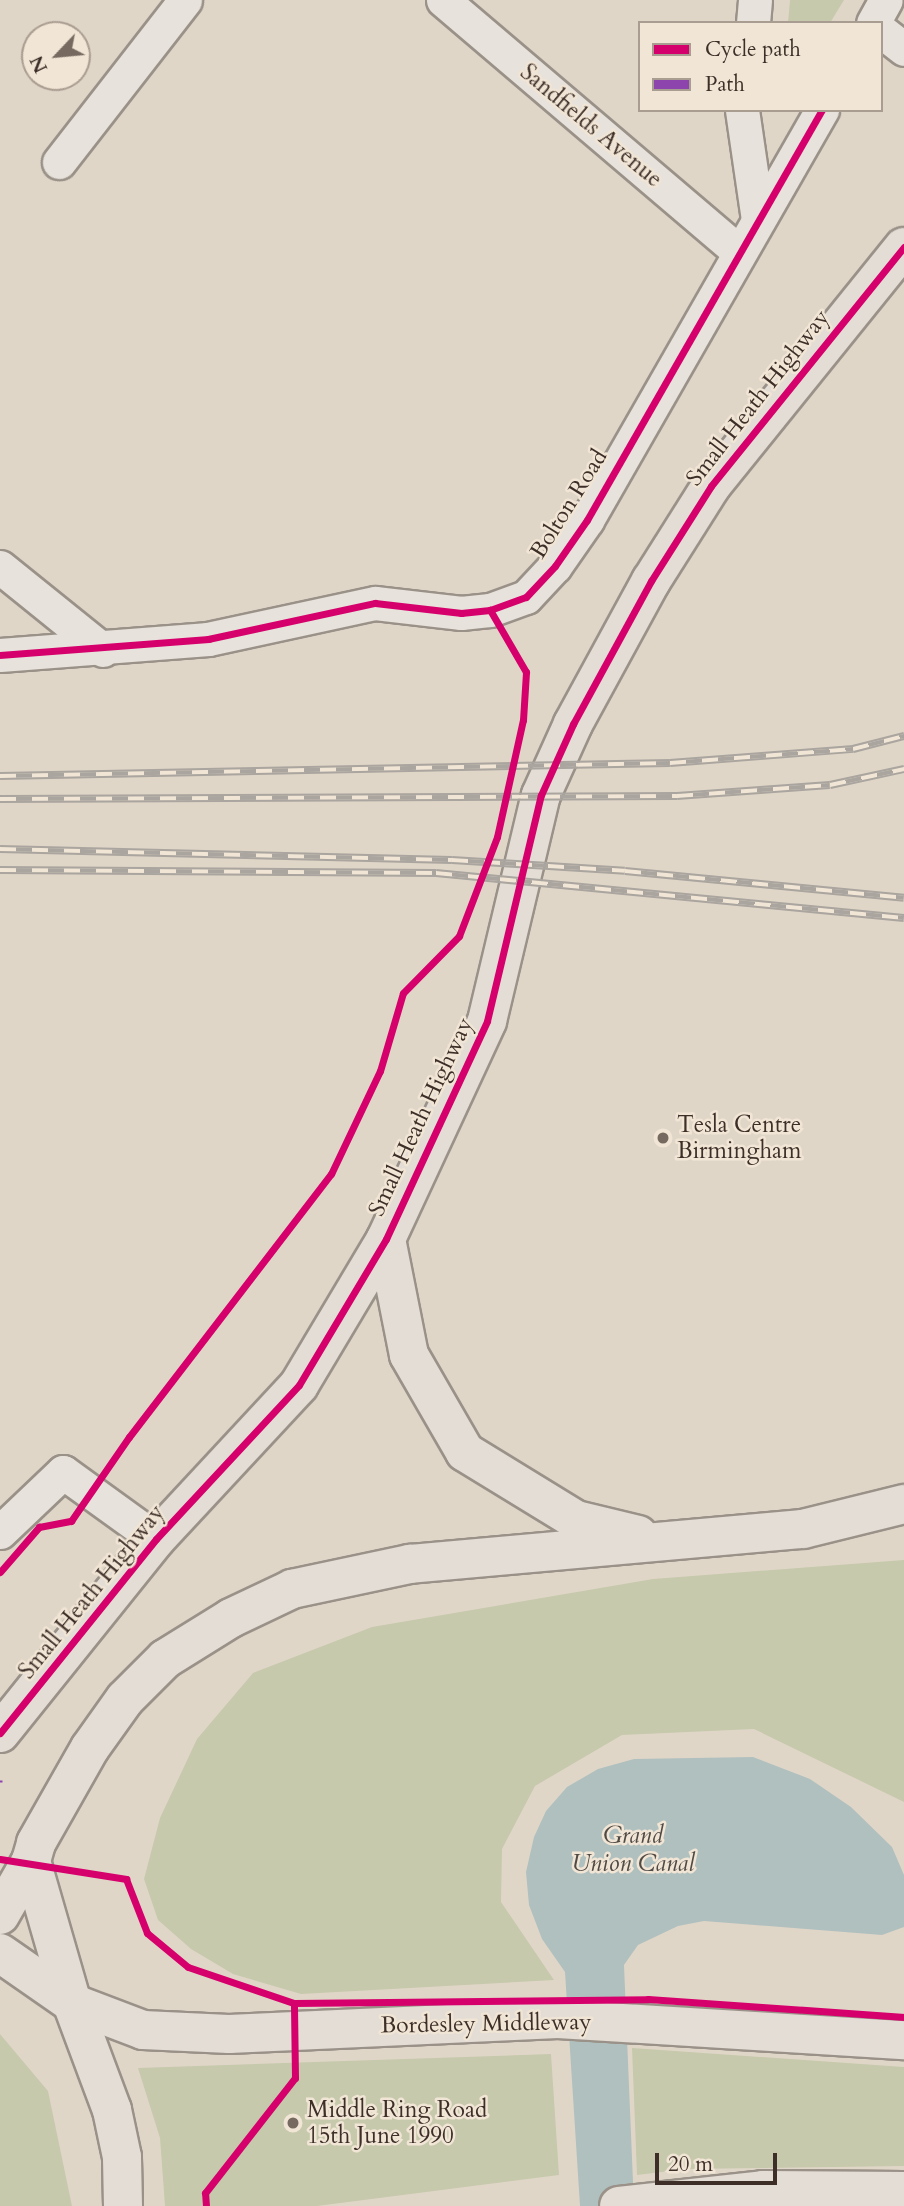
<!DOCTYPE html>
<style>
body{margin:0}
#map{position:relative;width:904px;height:2206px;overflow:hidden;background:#e0d6c8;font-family:Cardo,serif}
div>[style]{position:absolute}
.green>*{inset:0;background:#c6c9ac}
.water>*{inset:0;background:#b0c0bf}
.roads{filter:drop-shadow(2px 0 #9a9289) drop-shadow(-2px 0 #9a9289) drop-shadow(0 2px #9a9289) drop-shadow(0 -2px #9a9289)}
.street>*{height:33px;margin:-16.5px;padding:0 16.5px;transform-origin:16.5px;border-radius:16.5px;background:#e7e2db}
.highway>*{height:38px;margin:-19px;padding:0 19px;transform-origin:19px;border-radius:19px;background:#e3ddd5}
.rail>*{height:8px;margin-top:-4px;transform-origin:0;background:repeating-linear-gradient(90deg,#f1e5d5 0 16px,#aaa59f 0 32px);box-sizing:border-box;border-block:2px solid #aaa59f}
.quiet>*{height:5px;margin-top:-2.5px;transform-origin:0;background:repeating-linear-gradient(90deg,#8e44ad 0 10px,transparent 0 15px)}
.cycleway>*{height:7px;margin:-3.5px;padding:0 3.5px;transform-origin:3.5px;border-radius:3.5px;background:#d6006c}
.dots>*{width:19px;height:19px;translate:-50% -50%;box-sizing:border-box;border:4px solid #f1e5d5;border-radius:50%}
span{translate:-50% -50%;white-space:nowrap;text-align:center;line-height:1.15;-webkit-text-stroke:5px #f1e5d5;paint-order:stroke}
.street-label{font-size:23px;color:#3d2f28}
.poi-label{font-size:23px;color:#3d2f28}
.left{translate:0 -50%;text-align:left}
.water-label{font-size:24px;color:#504a45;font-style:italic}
.legend{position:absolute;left:638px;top:21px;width:245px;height:91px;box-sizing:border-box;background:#f1e5d5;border:2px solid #a99c90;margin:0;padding:9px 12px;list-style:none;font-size:21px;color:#3d2f28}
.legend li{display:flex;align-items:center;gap:14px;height:35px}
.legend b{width:35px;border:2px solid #a99c90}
.north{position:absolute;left:21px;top:21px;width:70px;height:70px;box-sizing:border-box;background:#f1e5d5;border:2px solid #a99c90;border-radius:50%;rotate:244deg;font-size:19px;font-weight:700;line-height:28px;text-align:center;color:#3d2f28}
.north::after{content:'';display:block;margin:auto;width:24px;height:32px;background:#766960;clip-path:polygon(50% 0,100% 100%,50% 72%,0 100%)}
.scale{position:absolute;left:655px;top:2153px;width:122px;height:32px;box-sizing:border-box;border:4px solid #3d2f28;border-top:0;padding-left:9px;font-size:21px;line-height:24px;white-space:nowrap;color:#3d2f28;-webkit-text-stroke:5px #f1e5d5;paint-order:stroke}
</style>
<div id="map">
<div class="green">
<i style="clip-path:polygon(790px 0,844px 0,830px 23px,788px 23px)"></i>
<i style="clip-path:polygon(904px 1560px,904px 1802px,754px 1729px,622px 1735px,535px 1786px,502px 1849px,501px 1902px,554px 1980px,301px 1994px,233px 1974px,191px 1949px,158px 1920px,144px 1879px,160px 1818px,197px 1739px,253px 1673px,372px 1627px,653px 1579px)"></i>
<i style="clip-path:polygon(0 2034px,48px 2091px,72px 2206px,0 2206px)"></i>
<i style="clip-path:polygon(632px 2048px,904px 2067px,904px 2166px,687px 2169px,637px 2175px)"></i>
<i style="clip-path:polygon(551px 2054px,559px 2175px,317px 2206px,165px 2206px,160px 2138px,138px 2068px)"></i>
</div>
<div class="water">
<i style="clip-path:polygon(753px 1757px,810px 1779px,851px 1807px,892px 1847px,904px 1875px,904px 1927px,882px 1935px,704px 1921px,678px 1926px,638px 1945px,624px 1965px,634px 2206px,580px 2206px,565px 1972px,542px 1939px,529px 1905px,526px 1872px,534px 1837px,546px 1811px,567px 1787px,598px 1769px,634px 1759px)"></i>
</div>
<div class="roads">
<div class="street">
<i style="left:443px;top:0;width:389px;rotate:40.4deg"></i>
<i style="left:753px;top:23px;width:23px;rotate:-85deg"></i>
<i style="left:873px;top:23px;width:26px;rotate:-61deg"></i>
<i style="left:881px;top:31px;width:29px;rotate:38deg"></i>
<i style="left:742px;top:110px;width:111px;rotate:81.7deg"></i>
<i style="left:59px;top:162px;width:205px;rotate:-52.1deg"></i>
<i style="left:0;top:567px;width:132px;rotate:38.9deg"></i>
<i style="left:0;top:655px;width:209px;rotate:-4.4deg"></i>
<i style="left:208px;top:639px;width:171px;rotate:-12.2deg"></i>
<i style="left:375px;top:603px;width:87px;rotate:6.6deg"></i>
<i style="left:461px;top:613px;width:29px;rotate:-6deg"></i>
<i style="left:490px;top:610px;width:38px;rotate:-20deg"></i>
<i style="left:526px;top:597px;width:42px;rotate:-46.9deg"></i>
<i style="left:555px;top:566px;width:56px;rotate:-55.2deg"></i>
<i style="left:587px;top:520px;width:473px;rotate:-60.2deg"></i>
<i style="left:0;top:1532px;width:87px;rotate:-43.6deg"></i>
<i style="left:63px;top:1472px;width:115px;rotate:35.8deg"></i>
</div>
<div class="highway">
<i style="left:386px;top:1239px;width:118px;rotate:78.8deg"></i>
<i style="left:409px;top:1355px;width:112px;rotate:60deg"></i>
<i style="left:465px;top:1452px;width:130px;rotate:31.5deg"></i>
<i style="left:576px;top:1520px;width:64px;rotate:13.6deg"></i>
<i style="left:0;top:1733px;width:249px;rotate:-51.2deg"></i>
<i style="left:156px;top:1539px;width:210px;rotate:-47.1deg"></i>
<i style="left:299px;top:1385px;width:170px;rotate:-59.2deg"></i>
<i style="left:386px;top:1239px;width:240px;rotate:-65.1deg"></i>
<i style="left:487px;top:1021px;width:232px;rotate:-76.6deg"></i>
<i style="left:541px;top:795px;width:78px;rotate:-65.7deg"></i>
<i style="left:573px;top:724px;width:163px;rotate:-61.4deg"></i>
<i style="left:651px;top:581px;width:112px;rotate:-57.7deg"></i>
<i style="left:711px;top:486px;width:307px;rotate:-51.1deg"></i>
<i style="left:0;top:1915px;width:62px;rotate:-60.1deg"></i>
<i style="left:0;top:1953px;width:88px;rotate:34.8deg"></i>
<i style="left:72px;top:2003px;width:76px;rotate:20.8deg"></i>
<i style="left:143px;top:2030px;width:86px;rotate:2.7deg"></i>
<i style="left:229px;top:2034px;width:329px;rotate:-2.6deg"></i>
<i style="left:558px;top:2019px;width:347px;rotate:3.5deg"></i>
<i style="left:123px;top:2206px;width:49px;rotate:-91.2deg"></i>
<i style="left:122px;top:2157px;width:48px;rotate:-102deg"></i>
<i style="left:112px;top:2110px;width:114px;rotate:-110.5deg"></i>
<i style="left:72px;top:2003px;width:148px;rotate:-106.1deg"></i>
<i style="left:31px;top:1861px;width:19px;rotate:-74deg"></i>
<i style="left:36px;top:1843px;width:109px;rotate:-60.4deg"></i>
<i style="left:90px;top:1748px;width:60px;rotate:-54.5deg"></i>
<i style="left:125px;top:1699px;width:57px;rotate:-45deg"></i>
<i style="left:165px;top:1659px;width:78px;rotate:-31.8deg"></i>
<i style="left:231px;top:1618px;width:68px;rotate:-25.4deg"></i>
<i style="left:292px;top:1589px;width:121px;rotate:-12deg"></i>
<i style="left:410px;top:1564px;width:395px;rotate:-5.1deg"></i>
<i style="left:803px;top:1529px;width:104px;rotate:-13.9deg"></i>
<i style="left:619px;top:2206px;width:145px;rotate:-6.3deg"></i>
<i style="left:763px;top:2190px;width:141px;rotate:0.4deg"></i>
</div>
</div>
<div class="rail">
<i style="left:0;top:776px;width:670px;rotate:-1.11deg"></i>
<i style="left:670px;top:763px;width:184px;rotate:-4.4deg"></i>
<i style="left:853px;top:749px;width:53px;rotate:-14.3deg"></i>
<i style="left:0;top:799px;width:677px;rotate:-0.25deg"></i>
<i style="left:677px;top:796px;width:153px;rotate:-4.1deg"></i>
<i style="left:830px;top:785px;width:76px;rotate:-12.2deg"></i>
<i style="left:0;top:849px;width:452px;rotate:1.4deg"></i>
<i style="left:452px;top:860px;width:173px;rotate:3.6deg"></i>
<i style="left:625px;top:871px;width:280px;rotate:5.5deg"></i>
<i style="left:0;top:870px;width:436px;rotate:0.4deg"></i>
<i style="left:436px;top:873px;width:470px;rotate:5.5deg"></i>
</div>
<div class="quiet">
<i style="left:0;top:1780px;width:2px;rotate:90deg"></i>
</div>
<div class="cycleway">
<i style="left:0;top:655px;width:209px;rotate:-4.4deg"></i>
<i style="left:208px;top:639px;width:171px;rotate:-12.2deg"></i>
<i style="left:375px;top:603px;width:87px;rotate:6.6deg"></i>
<i style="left:461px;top:613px;width:29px;rotate:-6deg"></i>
<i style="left:490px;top:610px;width:38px;rotate:-20deg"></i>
<i style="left:526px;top:597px;width:42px;rotate:-46.9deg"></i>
<i style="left:555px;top:566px;width:56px;rotate:-55.2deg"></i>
<i style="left:587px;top:520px;width:473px;rotate:-60.2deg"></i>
<i style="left:0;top:1572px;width:60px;rotate:-49.1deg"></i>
<i style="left:39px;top:1527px;width:33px;rotate:-11deg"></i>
<i style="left:71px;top:1521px;width:102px;rotate:-55.4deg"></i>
<i style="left:129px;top:1437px;width:332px;rotate:-52.5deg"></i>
<i style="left:331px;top:1174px;width:114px;rotate:-64.6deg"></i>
<i style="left:380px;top:1071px;width:81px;rotate:-73.6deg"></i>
<i style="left:403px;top:993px;width:80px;rotate:-45.5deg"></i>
<i style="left:459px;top:936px;width:106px;rotate:-69deg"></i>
<i style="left:497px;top:837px;width:120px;rotate:-77.5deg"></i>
<i style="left:523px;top:720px;width:48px;rotate:-86.4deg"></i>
<i style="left:526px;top:672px;width:72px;rotate:-120.1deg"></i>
<i style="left:0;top:1733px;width:249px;rotate:-51.2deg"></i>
<i style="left:156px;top:1539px;width:210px;rotate:-47.1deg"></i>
<i style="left:299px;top:1385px;width:170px;rotate:-59.2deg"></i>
<i style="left:386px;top:1239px;width:240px;rotate:-65.1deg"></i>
<i style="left:487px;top:1021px;width:232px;rotate:-76.6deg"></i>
<i style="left:541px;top:795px;width:78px;rotate:-65.7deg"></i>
<i style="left:573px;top:724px;width:163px;rotate:-61.4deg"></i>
<i style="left:651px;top:581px;width:112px;rotate:-57.7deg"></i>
<i style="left:711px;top:486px;width:307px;rotate:-51.1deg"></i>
<i style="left:0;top:1859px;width:128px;rotate:9deg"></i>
<i style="left:126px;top:1879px;width:58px;rotate:68.7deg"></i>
<i style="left:147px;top:1933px;width:53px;rotate:39.7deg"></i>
<i style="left:188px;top:1967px;width:112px;rotate:18.8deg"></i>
<i style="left:294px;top:2003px;width:354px;rotate:-0.6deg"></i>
<i style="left:648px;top:1999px;width:257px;rotate:4deg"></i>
<i style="left:206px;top:2206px;width:13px;rotate:-94deg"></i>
<i style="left:205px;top:2193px;width:146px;rotate:-52deg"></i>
<i style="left:295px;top:2078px;width:75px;rotate:-90.8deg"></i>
</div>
<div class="dots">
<i style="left:663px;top:1138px;background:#766960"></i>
<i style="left:293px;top:2123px;background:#766960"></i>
</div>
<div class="street-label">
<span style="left:591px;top:126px;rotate:40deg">Sandfields Avenue</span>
<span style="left:758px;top:398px;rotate:-52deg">Small Heath Highway</span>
<span style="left:569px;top:504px;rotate:-58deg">Bolton Road</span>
<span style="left:421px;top:1117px;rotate:-65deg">Small Heath Highway</span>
<span style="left:92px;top:1592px;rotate:-51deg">Small Heath Highway</span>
<span style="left:486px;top:2024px;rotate:-1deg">Bordesley Middleway</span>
</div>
<div class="poi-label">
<span class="left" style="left:677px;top:1138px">Tesla Centre<br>Birmingham</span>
<span class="left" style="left:307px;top:2123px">Middle Ring Road<br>15th June 1990</span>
</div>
<div class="water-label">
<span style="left:633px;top:1850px">Grand<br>Union Canal</span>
</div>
<ul class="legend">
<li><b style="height:9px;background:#d6006c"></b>Cycle path</li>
<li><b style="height:9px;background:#8e44ad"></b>Path</li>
</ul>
<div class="north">N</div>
<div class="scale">20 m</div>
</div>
